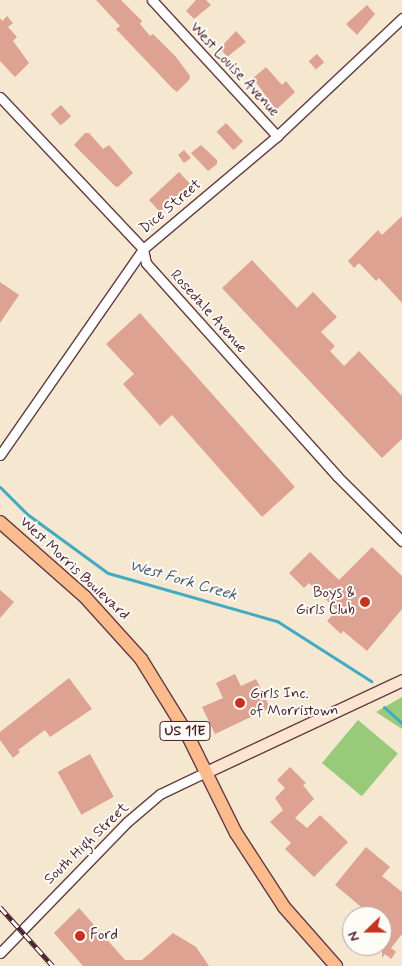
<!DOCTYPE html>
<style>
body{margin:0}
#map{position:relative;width:402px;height:966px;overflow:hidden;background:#f5e7d0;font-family:Mynerve,sans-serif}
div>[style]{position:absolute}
.green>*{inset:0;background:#98ca7a;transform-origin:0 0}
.stream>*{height:3px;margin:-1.5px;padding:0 1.5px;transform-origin:1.5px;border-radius:1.5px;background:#42aac2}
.building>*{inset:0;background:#dea293;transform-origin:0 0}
.roads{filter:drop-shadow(1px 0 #643d44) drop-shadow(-1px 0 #643d44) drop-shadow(0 1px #643d44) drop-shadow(0 -1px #643d44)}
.street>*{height:9px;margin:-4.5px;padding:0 4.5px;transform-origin:4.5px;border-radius:4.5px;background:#fff}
.secondary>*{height:11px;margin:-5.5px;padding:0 5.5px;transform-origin:5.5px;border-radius:5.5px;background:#fde4d1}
.primary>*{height:12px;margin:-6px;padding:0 6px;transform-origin:6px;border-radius:6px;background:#fbbb8d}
.rail>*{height:5px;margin-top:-2.5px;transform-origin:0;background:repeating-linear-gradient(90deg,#fdfcf7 0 9px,#4a1f2b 0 18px);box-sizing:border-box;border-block:1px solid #4a1f2b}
.dots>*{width:14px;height:14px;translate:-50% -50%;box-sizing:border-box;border:2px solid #fdfcf7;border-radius:50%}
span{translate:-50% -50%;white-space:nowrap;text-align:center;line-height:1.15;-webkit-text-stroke:4px #fdfcf7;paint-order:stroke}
.shield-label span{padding:1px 4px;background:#fdfcf7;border:1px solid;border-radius:4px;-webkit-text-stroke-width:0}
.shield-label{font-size:14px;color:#4a1f2b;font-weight:700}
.street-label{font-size:15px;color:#4a1f2b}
.poi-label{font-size:15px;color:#4a1f2b}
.right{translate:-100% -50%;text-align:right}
.left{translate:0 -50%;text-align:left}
.water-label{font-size:16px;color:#465e6f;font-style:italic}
.north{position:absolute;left:342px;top:906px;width:50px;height:50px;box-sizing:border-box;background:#fdfcf7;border:1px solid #b5a4a5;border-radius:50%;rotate:248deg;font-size:14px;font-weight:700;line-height:20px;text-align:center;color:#4a1f2b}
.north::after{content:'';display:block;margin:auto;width:18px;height:22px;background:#c8321e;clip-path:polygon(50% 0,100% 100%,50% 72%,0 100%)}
</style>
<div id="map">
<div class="green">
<i style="clip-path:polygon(402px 697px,402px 729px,376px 712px)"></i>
<i style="left:358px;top:720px;width:52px;height:56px;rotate:40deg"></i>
</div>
<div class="stream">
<i style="left:0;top:487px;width:38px;rotate:45deg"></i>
<i style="left:27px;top:514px;width:100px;rotate:36.1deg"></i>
<i style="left:108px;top:573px;width:176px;rotate:15.9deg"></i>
<i style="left:277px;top:621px;width:112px;rotate:32.6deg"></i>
<i style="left:384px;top:707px;width:24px;rotate:42deg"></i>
</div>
<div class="building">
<i style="clip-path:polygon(96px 0,121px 0,142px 21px,140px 24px,150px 36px,153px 34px,176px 57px,190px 76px,189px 80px,177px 92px,173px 89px,116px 29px,120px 26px)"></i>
<i style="clip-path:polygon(196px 0,206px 0,211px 5px,194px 19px,186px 11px)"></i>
<i style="clip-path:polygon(367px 5px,375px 14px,357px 35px,346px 24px)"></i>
<i style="clip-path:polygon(7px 16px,13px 23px,8px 27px,17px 37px,13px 41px,29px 63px,15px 77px,0 61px,0 18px,2px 21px)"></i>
<i style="clip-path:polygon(236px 31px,246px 42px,227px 57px,220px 48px)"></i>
<i style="left:317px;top:54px;width:11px;height:11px;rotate:49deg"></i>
<i style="clip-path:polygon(266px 67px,282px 85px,286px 81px,295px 92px,276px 110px,253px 78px)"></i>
<i style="left:61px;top:105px;width:15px;height:14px;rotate:48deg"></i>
<i style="left:226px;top:123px;width:25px;height:13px;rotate:47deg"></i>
<i style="clip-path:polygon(85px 133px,89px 133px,103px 149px,109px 145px,133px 173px,119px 186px,116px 187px,74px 145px)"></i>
<i style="clip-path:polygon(201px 145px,217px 160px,217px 164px,208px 171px,191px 153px)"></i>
<i style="clip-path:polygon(184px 150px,191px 158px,184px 163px,178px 155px)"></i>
<i style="left:179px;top:172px;width:16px;height:41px;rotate:47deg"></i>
<i style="clip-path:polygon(402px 216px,402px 303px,379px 278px,376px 281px,359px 263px,354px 268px,348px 261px,378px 230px,382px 235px)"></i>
<i style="clip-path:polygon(252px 260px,297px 308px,313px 292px,337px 317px,321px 332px,335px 346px,330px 351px,344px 366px,359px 351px,402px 396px,402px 439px,382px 458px,222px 288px)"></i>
<i style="clip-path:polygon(0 282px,19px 295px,0 323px)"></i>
<i style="clip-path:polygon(140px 313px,295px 487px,262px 517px,172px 415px,160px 426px,123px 384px,134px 374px,106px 344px)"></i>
<i style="clip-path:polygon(372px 547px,402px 576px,402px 609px,367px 651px,343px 631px,341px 634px,327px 621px,337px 610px,309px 583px,304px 588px,289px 573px,310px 552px,339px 580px)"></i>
<i style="clip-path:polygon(0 590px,14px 602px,0 618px)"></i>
<i style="clip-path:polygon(235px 674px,241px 686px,256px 679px,270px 708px,215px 734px,202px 707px,223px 698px,216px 683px)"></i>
<i style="clip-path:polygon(69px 678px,92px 709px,50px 737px,45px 730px,18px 750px,20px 752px,13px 758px,0 740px,0 732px)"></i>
<i style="left:90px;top:754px;width:49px;height:37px;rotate:61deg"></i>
<i style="clip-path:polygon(290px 767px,306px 783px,303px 785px,314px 799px,295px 818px,307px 828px,320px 815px,348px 842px,314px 877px,285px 849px,291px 843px,270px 822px,283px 810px,275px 798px,285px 788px,277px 780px)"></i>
<i style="clip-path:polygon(366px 847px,390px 867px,382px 876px,402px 892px,402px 934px,391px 948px,396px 952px,391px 959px,385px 954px,382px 958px,382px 916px,372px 916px,335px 885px)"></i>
<i style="clip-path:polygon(79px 908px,125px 960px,142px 960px,173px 933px,196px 947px,209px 966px,83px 966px,54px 933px)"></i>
</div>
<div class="roads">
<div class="street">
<i style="left:152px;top:0;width:185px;rotate:47.4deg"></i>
<i style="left:0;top:97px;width:209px;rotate:46.7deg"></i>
<i style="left:143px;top:249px;width:14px;rotate:78deg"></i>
<i style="left:146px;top:263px;width:286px;rotate:48.1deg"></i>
<i style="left:337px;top:476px;width:92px;rotate:45deg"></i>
<i style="left:0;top:455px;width:251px;rotate:-55.2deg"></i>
<i style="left:143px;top:249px;width:175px;rotate:-40.1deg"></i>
<i style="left:277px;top:136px;width:172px;rotate:-43.3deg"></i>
<i style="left:0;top:953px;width:182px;rotate:-45.9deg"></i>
<i style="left:127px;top:822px;width:43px;rotate:-40.3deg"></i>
<i style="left:160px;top:794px;width:51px;rotate:-25.6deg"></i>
</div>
<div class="secondary">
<i style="left:206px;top:772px;width:217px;rotate:-25.1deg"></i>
</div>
<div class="primary">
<i style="left:0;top:522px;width:113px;rotate:41.4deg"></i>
<i style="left:85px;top:597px;width:84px;rotate:47.9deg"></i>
<i style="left:141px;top:659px;width:86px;rotate:58.3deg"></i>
<i style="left:186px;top:732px;width:113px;rotate:63.7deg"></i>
<i style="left:236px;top:833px;width:88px;rotate:57deg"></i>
<i style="left:284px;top:907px;width:79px;rotate:48.6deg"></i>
</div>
</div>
<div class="rail">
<i style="left:0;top:907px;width:79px;rotate:48.1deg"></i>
</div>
<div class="dots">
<i style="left:365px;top:602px;background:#c8321e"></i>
<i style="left:240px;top:703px;background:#c8321e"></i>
<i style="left:80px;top:936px;background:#c8321e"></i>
</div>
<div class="shield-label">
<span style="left:185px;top:731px">US 11E</span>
</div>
<div class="street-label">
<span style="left:234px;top:70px;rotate:47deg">West Louise Avenue</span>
<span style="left:171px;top:207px;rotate:-40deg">Dice Street</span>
<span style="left:208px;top:312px;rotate:48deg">Rosedale Avenue</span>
<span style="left:74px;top:569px;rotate:43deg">West Morris Boulevard</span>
<span style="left:87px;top:844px;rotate:-44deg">South High Street</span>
</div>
<div class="poi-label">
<span class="right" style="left:355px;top:602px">Boys &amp;<br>Girls Club</span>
<span class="left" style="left:250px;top:703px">Girls Inc.<br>of Morristown</span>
<span class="left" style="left:90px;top:936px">Ford</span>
</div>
<div class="water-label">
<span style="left:183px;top:581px;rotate:16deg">West Fork Creek</span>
</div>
<div class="north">N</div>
</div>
